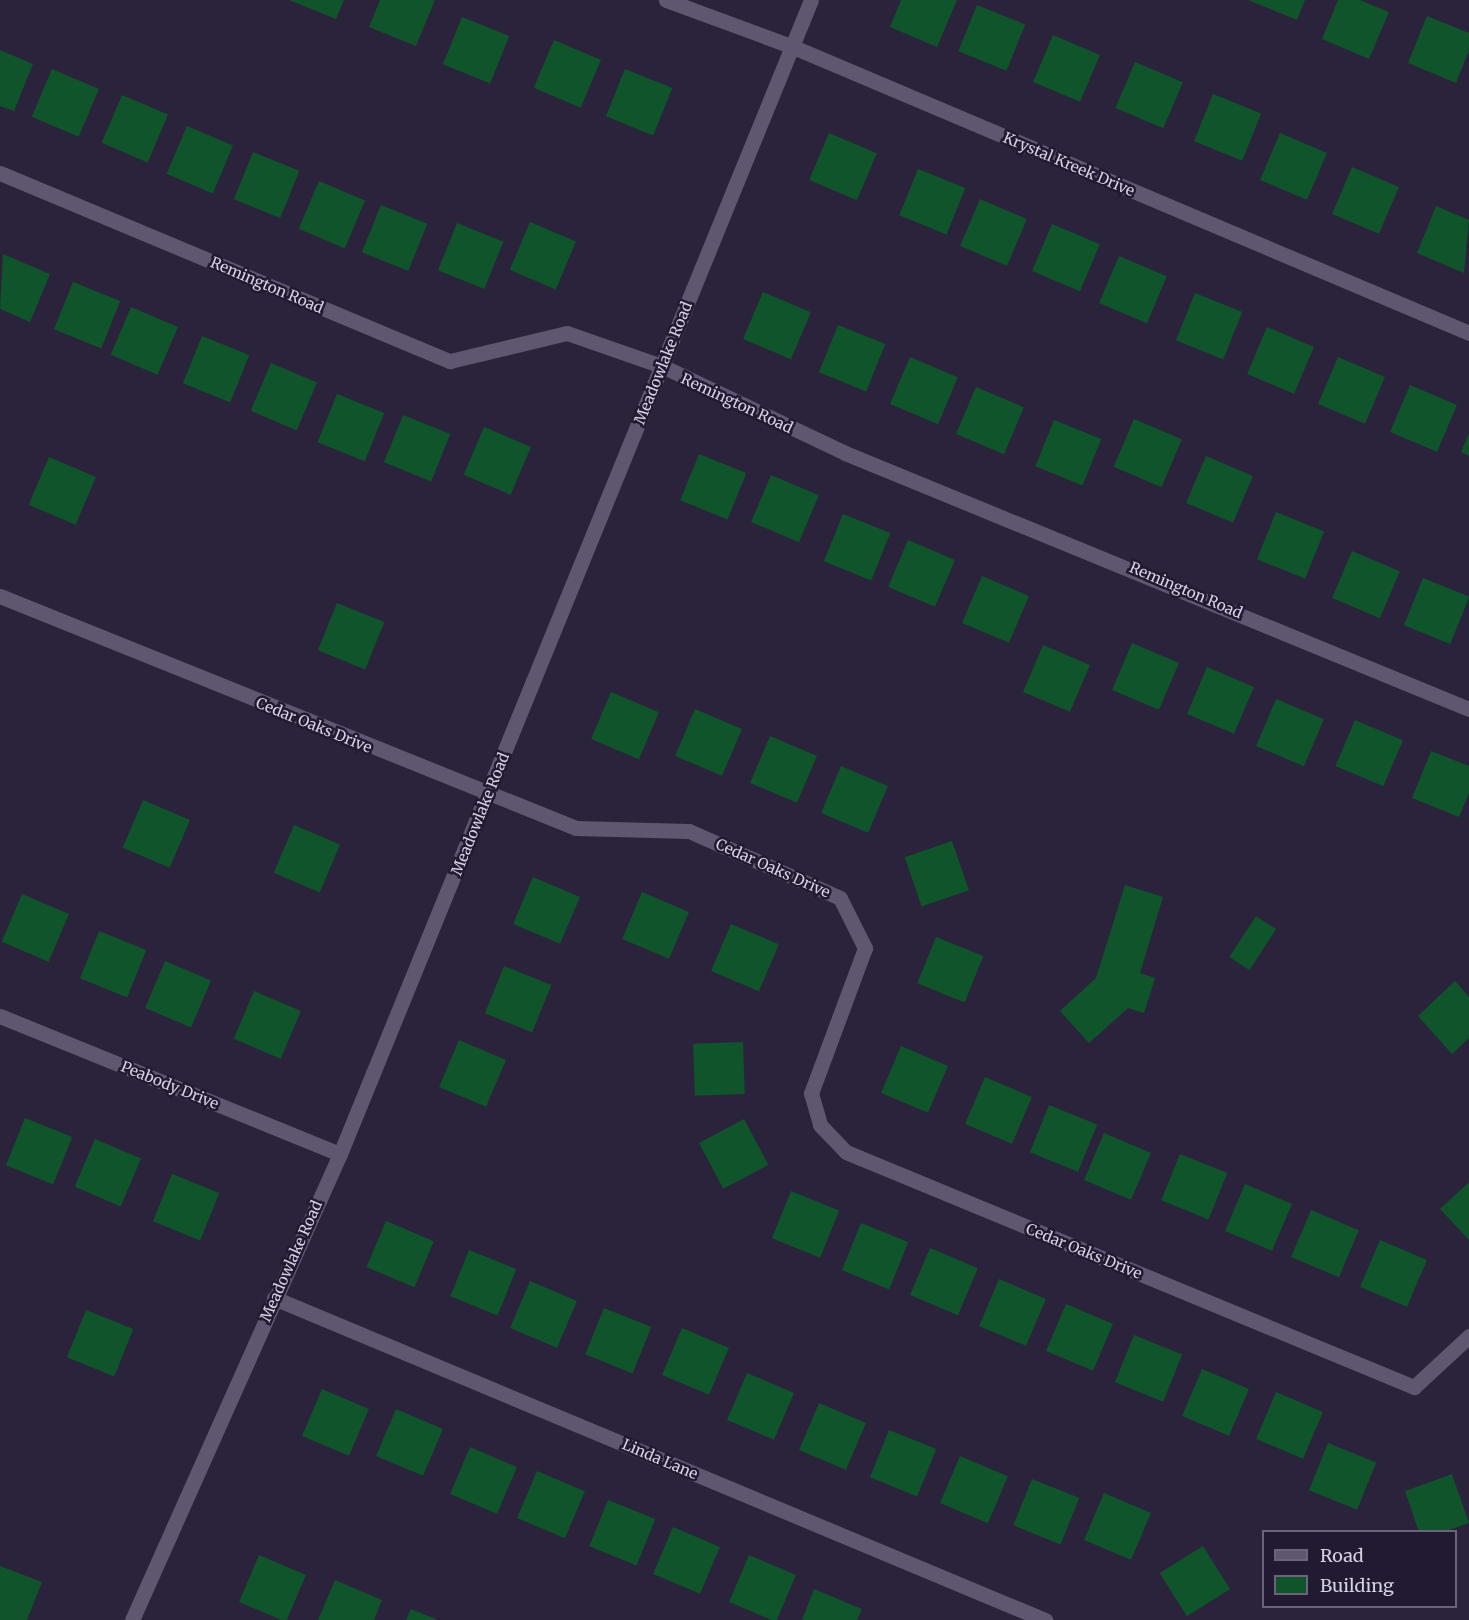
<!DOCTYPE html>
<style>
body{margin:0}
#map{position:relative;width:1469px;height:1620px;overflow:hidden;background:#2b233c;font-family:Merriweather,serif}
div>[style]{position:absolute}
.building>*{inset:0;background:#0f542a;transform-origin:0 0}
.minor>*{height:15px;margin:-7.5px;padding:0 7.5px;transform-origin:7.5px;border-radius:7.5px;background:#5f5771}
.tertiary>*{height:15px;margin:-7.5px;padding:0 7.5px;transform-origin:7.5px;border-radius:7.5px;background:#5f5771}
span{translate:-50% -50%;white-space:nowrap;text-align:center;line-height:1.15;-webkit-text-stroke:5px #221932;paint-order:stroke}
.street-label{font-size:15px;color:#d7d2e3}
.legend{position:absolute;left:1262px;top:1530px;width:195px;height:78px;box-sizing:border-box;background:#221932;border:2px solid #6a6379;margin:0;padding:8px 10px;list-style:none;font-size:18px;color:#d7d2e3}
.legend li{display:flex;align-items:center;gap:12px;height:30px}
.legend b{width:30px;border:2px solid #6a6379}
</style>
<div id="map">
<div class="building">
<i style="clip-path:polygon(289px 0,344px 0,336px 19px)"></i>
<i style="clip-path:polygon(380px 0,435px 0,416px 46px,369px 27px)"></i>
<i style="clip-path:polygon(901px 0,957px 0,937px 47px,890px 27px)"></i>
<i style="clip-path:polygon(1248px 0,1305px 0,1297px 20px)"></i>
<i style="clip-path:polygon(1338px 0,1360px 0,1389px 12px,1369px 59px,1322px 39px)"></i>
<i style="left:977px;top:5px;width:52px;height:50px;rotate:22deg"></i>
<i style="clip-path:polygon(1427px 16px,1469px 33px,1469px 50px,1456px 83px,1408px 63px)"></i>
<i style="left:462px;top:17px;width:51px;height:51px;rotate:22deg"></i>
<i style="left:1053px;top:35px;width:51px;height:51px;rotate:23deg"></i>
<i style="left:554px;top:40px;width:51px;height:52px;rotate:23deg"></i>
<i style="clip-path:polygon(0 50px,33px 64px,14px 111px,0 106px)"></i>
<i style="left:1135px;top:62px;width:52px;height:50px;rotate:23deg"></i>
<i style="left:52px;top:69px;width:51px;height:52px;rotate:23deg"></i>
<i style="left:625px;top:69px;width:51px;height:51px;rotate:22deg"></i>
<i style="left:1213px;top:94px;width:52px;height:51px;rotate:22deg"></i>
<i style="left:122px;top:95px;width:50px;height:52px;rotate:23deg"></i>
<i style="left:187px;top:126px;width:50px;height:52px;rotate:23deg"></i>
<i style="left:829px;top:133px;width:52px;height:51px;rotate:23deg"></i>
<i style="left:1280px;top:133px;width:51px;height:51px;rotate:23deg"></i>
<i style="left:253px;top:152px;width:50px;height:51px;rotate:22deg"></i>
<i style="left:1352px;top:167px;width:51px;height:51px;rotate:23deg"></i>
<i style="left:918px;top:169px;width:51px;height:50px;rotate:22deg"></i>
<i style="left:319px;top:181px;width:50px;height:52px;rotate:23deg"></i>
<i style="left:980px;top:199px;width:51px;height:51px;rotate:23deg"></i>
<i style="left:381px;top:205px;width:50px;height:51px;rotate:22deg"></i>
<i style="clip-path:polygon(1436px 206px,1469px 220px,1464px 273px,1417px 253px)"></i>
<i style="left:530px;top:222px;width:50px;height:52px;rotate:23deg"></i>
<i style="left:457px;top:223px;width:50px;height:51px;rotate:22deg"></i>
<i style="left:1052px;top:224px;width:52px;height:51px;rotate:23deg"></i>
<i style="clip-path:polygon(3px 254px,50px 274px,30px 322px,0 309px)"></i>
<i style="left:1119px;top:256px;width:52px;height:51px;rotate:23deg"></i>
<i style="left:73px;top:282px;width:51px;height:51px;rotate:22deg"></i>
<i style="left:763px;top:292px;width:52px;height:51px;rotate:23deg"></i>
<i style="left:1195px;top:293px;width:51px;height:51px;rotate:22deg"></i>
<i style="left:131px;top:307px;width:51px;height:52px;rotate:23deg"></i>
<i style="left:838px;top:325px;width:51px;height:51px;rotate:22deg"></i>
<i style="left:1267px;top:327px;width:51px;height:51px;rotate:23deg"></i>
<i style="left:202px;top:336px;width:51px;height:51px;rotate:22deg"></i>
<i style="left:910px;top:357px;width:52px;height:51px;rotate:23deg"></i>
<i style="left:1338px;top:357px;width:51px;height:51px;rotate:23deg"></i>
<i style="left:271px;top:363px;width:50px;height:52px;rotate:23deg"></i>
<i style="left:1410px;top:385px;width:51px;height:51px;rotate:23deg"></i>
<i style="left:976px;top:387px;width:52px;height:51px;rotate:23deg"></i>
<i style="left:337px;top:394px;width:51px;height:52px;rotate:22deg"></i>
<i style="left:403px;top:415px;width:51px;height:51px;rotate:22deg"></i>
<i style="left:1134px;top:419px;width:52px;height:52px;rotate:23deg"></i>
<i style="left:1054px;top:420px;width:51px;height:50px;rotate:22deg"></i>
<i style="left:484px;top:427px;width:51px;height:52px;rotate:23deg"></i>
<i style="clip-path:polygon(1469px 433px,1469px 456px,1461px 452px)"></i>
<i style="left:699px;top:454px;width:51px;height:50px;rotate:22deg"></i>
<i style="left:1206px;top:456px;width:51px;height:51px;rotate:23deg"></i>
<i style="left:49px;top:457px;width:51px;height:52px;rotate:23deg"></i>
<i style="left:771px;top:475px;width:52px;height:51px;rotate:23deg"></i>
<i style="left:1276px;top:512px;width:52px;height:51px;rotate:22deg"></i>
<i style="left:843px;top:514px;width:51px;height:51px;rotate:22deg"></i>
<i style="left:908px;top:540px;width:51px;height:51px;rotate:23deg"></i>
<i style="left:1352px;top:551px;width:52px;height:51px;rotate:23deg"></i>
<i style="left:982px;top:576px;width:51px;height:51px;rotate:23deg"></i>
<i style="left:1423px;top:578px;width:50px;height:51px;rotate:22deg"></i>
<i style="left:337px;top:603px;width:51px;height:51px;rotate:22deg"></i>
<i style="left:1132px;top:643px;width:51px;height:51px;rotate:23deg"></i>
<i style="left:1043px;top:645px;width:51px;height:51px;rotate:23deg"></i>
<i style="left:1207px;top:667px;width:51px;height:51px;rotate:23deg"></i>
<i style="left:611px;top:692px;width:52px;height:51px;rotate:23deg"></i>
<i style="left:1276px;top:699px;width:52px;height:51px;rotate:23deg"></i>
<i style="left:695px;top:709px;width:51px;height:51px;rotate:23deg"></i>
<i style="left:1355px;top:720px;width:52px;height:50px;rotate:23deg"></i>
<i style="left:770px;top:736px;width:51px;height:51px;rotate:23deg"></i>
<i style="clip-path:polygon(1431px 751px,1469px 766px,1469px 793px,1459px 817px,1412px 798px)"></i>
<i style="left:841px;top:766px;width:51px;height:51px;rotate:23deg"></i>
<i style="left:143px;top:800px;width:51px;height:52px;rotate:23deg"></i>
<i style="left:294px;top:825px;width:50px;height:52px;rotate:23deg"></i>
<i style="left:952px;top:841px;width:52px;height:50px;rotate:71deg"></i>
<i style="left:533px;top:877px;width:51px;height:51px;rotate:23deg"></i>
<i style="clip-path:polygon(1125px 885px,1163px 897px,1140px 973px,1155px 978px,1144px 1013px,1128px 1008px,1089px 1043px,1060px 1011px,1096px 978px)"></i>
<i style="left:642px;top:892px;width:51px;height:51px;rotate:23deg"></i>
<i style="left:22px;top:894px;width:51px;height:52px;rotate:23deg"></i>
<i style="left:1256px;top:916px;width:24px;height:49px;rotate:33deg"></i>
<i style="left:731px;top:924px;width:52px;height:51px;rotate:23deg"></i>
<i style="left:99px;top:931px;width:51px;height:51px;rotate:22deg"></i>
<i style="left:936px;top:937px;width:51px;height:50px;rotate:22deg"></i>
<i style="left:165px;top:961px;width:50px;height:51px;rotate:23deg"></i>
<i style="left:504px;top:966px;width:51px;height:51px;rotate:22deg"></i>
<i style="clip-path:polygon(1455px 981px,1469px 997px,1469px 1038px,1452px 1054px,1418px 1016px)"></i>
<i style="left:254px;top:991px;width:51px;height:52px;rotate:23deg"></i>
<i style="left:459px;top:1040px;width:51px;height:51px;rotate:23deg"></i>
<i style="left:743px;top:1042px;width:52px;height:50px;rotate:88deg"></i>
<i style="left:901px;top:1046px;width:51px;height:51px;rotate:23deg"></i>
<i style="left:985px;top:1077px;width:51px;height:51px;rotate:23deg"></i>
<i style="left:1049px;top:1105px;width:52px;height:51px;rotate:22deg"></i>
<i style="left:25px;top:1118px;width:51px;height:51px;rotate:22deg"></i>
<i style="left:744px;top:1119px;width:52px;height:51px;rotate:62deg"></i>
<i style="left:1104px;top:1133px;width:51px;height:51px;rotate:23deg"></i>
<i style="left:95px;top:1139px;width:50px;height:52px;rotate:23deg"></i>
<i style="left:1180px;top:1154px;width:51px;height:50px;rotate:22deg"></i>
<i style="left:172px;top:1174px;width:51px;height:51px;rotate:22deg"></i>
<i style="clip-path:polygon(1469px 1182px,1469px 1240px,1440px 1209px)"></i>
<i style="left:1245px;top:1184px;width:51px;height:51px;rotate:23deg"></i>
<i style="left:791px;top:1191px;width:52px;height:51px;rotate:22deg"></i>
<i style="left:1311px;top:1210px;width:52px;height:51px;rotate:23deg"></i>
<i style="left:386px;top:1221px;width:52px;height:50px;rotate:23deg"></i>
<i style="left:861px;top:1223px;width:51px;height:51px;rotate:22deg"></i>
<i style="left:1380px;top:1240px;width:51px;height:51px;rotate:23deg"></i>
<i style="left:930px;top:1248px;width:52px;height:51px;rotate:23deg"></i>
<i style="left:469px;top:1250px;width:51px;height:50px;rotate:22deg"></i>
<i style="left:999px;top:1279px;width:51px;height:51px;rotate:23deg"></i>
<i style="left:530px;top:1281px;width:51px;height:51px;rotate:23deg"></i>
<i style="left:1066px;top:1304px;width:51px;height:51px;rotate:23deg"></i>
<i style="left:604px;top:1308px;width:51px;height:50px;rotate:22deg"></i>
<i style="left:86px;top:1310px;width:51px;height:51px;rotate:22deg"></i>
<i style="left:682px;top:1328px;width:51px;height:51px;rotate:23deg"></i>
<i style="left:1134px;top:1335px;width:52px;height:51px;rotate:22deg"></i>
<i style="left:1202px;top:1369px;width:51px;height:51px;rotate:23deg"></i>
<i style="left:747px;top:1373px;width:51px;height:51px;rotate:23deg"></i>
<i style="left:322px;top:1389px;width:51px;height:51px;rotate:23deg"></i>
<i style="left:1276px;top:1392px;width:51px;height:51px;rotate:23deg"></i>
<i style="left:819px;top:1403px;width:51px;height:51px;rotate:23deg"></i>
<i style="left:396px;top:1409px;width:51px;height:51px;rotate:23deg"></i>
<i style="left:889px;top:1430px;width:51px;height:51px;rotate:22deg"></i>
<i style="left:1328px;top:1443px;width:52px;height:51px;rotate:22deg"></i>
<i style="left:470px;top:1447px;width:51px;height:51px;rotate:23deg"></i>
<i style="left:960px;top:1456px;width:52px;height:51px;rotate:23deg"></i>
<i style="left:537px;top:1471px;width:52px;height:51px;rotate:23deg"></i>
<i style="clip-path:polygon(1452px 1474px,1469px 1523px,1443px 1532px,1419px 1532px,1405px 1491px)"></i>
<i style="left:1032px;top:1479px;width:51px;height:50px;rotate:22deg"></i>
<i style="left:1104px;top:1493px;width:51px;height:51px;rotate:23deg"></i>
<i style="left:608px;top:1500px;width:51px;height:50px;rotate:22deg"></i>
<i style="left:673px;top:1527px;width:51px;height:51px;rotate:23deg"></i>
<i style="left:1203px;top:1546px;width:51px;height:51px;rotate:58deg"></i>
<i style="left:259px;top:1555px;width:51px;height:51px;rotate:23deg"></i>
<i style="left:749px;top:1555px;width:51px;height:51px;rotate:23deg"></i>
<i style="clip-path:polygon(0 1566px,42px 1582px,27px 1620px,0 1620px)"></i>
<i style="clip-path:polygon(335px 1580px,382px 1600px,374px 1620px,318px 1620px)"></i>
<i style="clip-path:polygon(814px 1589px,862px 1609px,857px 1620px,802px 1620px)"></i>
<i style="clip-path:polygon(411px 1609px,438px 1620px,406px 1620px)"></i>
</div>
<div class="minor">
<i style="left:666px;top:0;width:133px;rotate:20.2deg"></i>
<i style="left:791px;top:46px;width:736px;rotate:22.94deg"></i>
<i style="left:0;top:173px;width:488px;rotate:22.7deg"></i>
<i style="left:450px;top:361px;width:120px;rotate:-13.5deg"></i>
<i style="left:567px;top:333px;width:101px;rotate:19.2deg"></i>
<i style="left:662px;top:366px;width:203px;rotate:25.4deg"></i>
<i style="left:845px;top:453px;width:674px;rotate:22.31deg"></i>
<i style="left:0;top:596px;width:621px;rotate:21.94deg"></i>
<i style="left:576px;top:828px;width:113px;rotate:1.5deg"></i>
<i style="left:689px;top:831px;width:165px;rotate:23.9deg"></i>
<i style="left:840px;top:898px;width:56px;rotate:63.4deg"></i>
<i style="left:865px;top:948px;width:155px;rotate:110.4deg"></i>
<i style="left:811px;top:1093px;width:33px;rotate:74deg"></i>
<i style="left:820px;top:1125px;width:37px;rotate:46deg"></i>
<i style="left:846px;top:1152px;width:615px;rotate:22.48deg"></i>
<i style="left:1414px;top:1387px;width:75px;rotate:-42.8deg"></i>
<i style="left:0;top:1016px;width:367px;rotate:22.1deg"></i>
<i style="left:274px;top:1298px;width:836px;rotate:22.67deg"></i>
</div>
<div class="tertiary">
<i style="left:132px;top:1620px;width:510px;rotate:-65.95deg"></i>
<i style="left:340px;top:1154px;width:1246px;rotate:-67.8deg"></i>
</div>
<div class="street-label">
<span style="left:1069px;top:164px;rotate:23deg">Krystal Kreek Drive</span>
<span style="left:267px;top:285px;rotate:23deg">Remington Road</span>
<span style="left:663px;top:363px;rotate:-68deg">Meadowlake Road</span>
<span style="left:737px;top:403px;rotate:25deg">Remington Road</span>
<span style="left:1186px;top:590px;rotate:23deg">Remington Road</span>
<span style="left:314px;top:725px;rotate:22deg">Cedar Oaks Drive</span>
<span style="left:480px;top:814px;rotate:-68deg">Meadowlake Road</span>
<span style="left:773px;top:868px;rotate:24deg">Cedar Oaks Drive</span>
<span style="left:170px;top:1085px;rotate:22deg">Peabody Drive</span>
<span style="left:1084px;top:1251px;rotate:22deg">Cedar Oaks Drive</span>
<span style="left:291px;top:1261px;rotate:-66deg">Meadowlake Road</span>
<span style="left:660px;top:1459px;rotate:23deg">Linda Lane</span>
</div>
<ul class="legend">
<li><b style="height:8px;background:#5f5771"></b>Road</li>
<li><b style="height:16px;background:#0f542a"></b>Building</li>
</ul>
</div>
